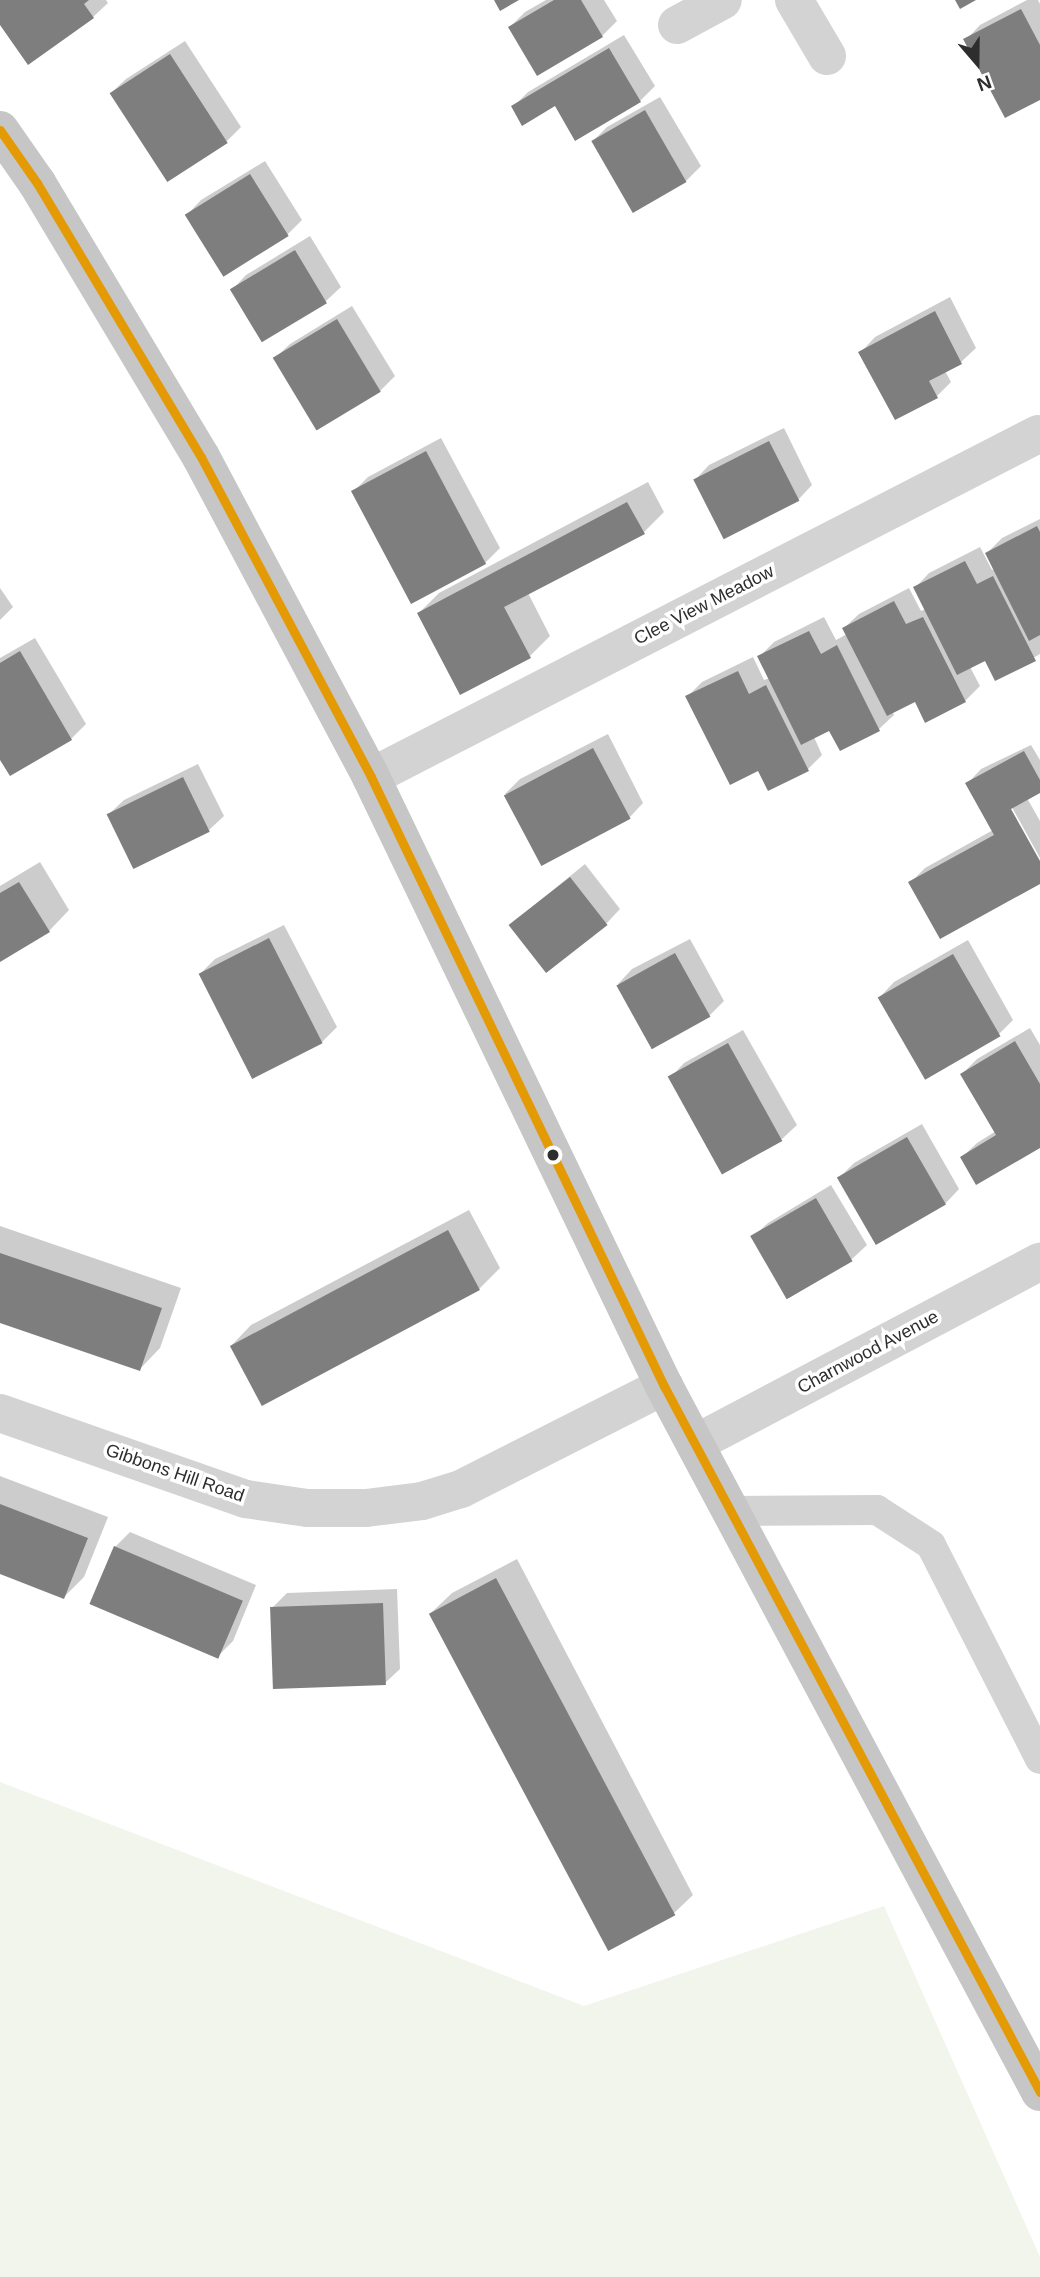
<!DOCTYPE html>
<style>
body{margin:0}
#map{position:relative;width:1040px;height:2277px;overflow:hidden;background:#fff;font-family:Helvetica,sans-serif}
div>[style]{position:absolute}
.green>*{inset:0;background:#f2f5eb}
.shadow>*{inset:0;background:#0003}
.building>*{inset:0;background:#7e7e7e;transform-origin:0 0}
.lane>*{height:30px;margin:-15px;padding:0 15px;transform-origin:15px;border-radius:15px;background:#d3d3d3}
.street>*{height:38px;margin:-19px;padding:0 19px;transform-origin:19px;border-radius:19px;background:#d3d3d3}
.primary>*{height:38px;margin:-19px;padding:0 19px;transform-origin:19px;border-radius:19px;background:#c6c6c6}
.bus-1>*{height:9px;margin:-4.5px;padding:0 4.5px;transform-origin:4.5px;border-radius:4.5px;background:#e39a05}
.dots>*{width:19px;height:19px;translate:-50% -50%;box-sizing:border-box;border:4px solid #fff;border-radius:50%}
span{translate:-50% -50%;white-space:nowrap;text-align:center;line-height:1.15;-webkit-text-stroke:7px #fff;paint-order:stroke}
.street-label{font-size:18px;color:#2e2e2e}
.north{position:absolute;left:942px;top:28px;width:70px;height:70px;-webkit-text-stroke:5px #fff;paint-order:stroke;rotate:160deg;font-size:19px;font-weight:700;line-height:28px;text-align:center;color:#2e2e2e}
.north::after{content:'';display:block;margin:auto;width:24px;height:32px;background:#2e2e2e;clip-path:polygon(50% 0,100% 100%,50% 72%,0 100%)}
</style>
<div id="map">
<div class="green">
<i style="clip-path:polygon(0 1782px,584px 2006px,884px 1906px,1040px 2257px,1040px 2277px,0 2277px)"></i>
</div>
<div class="shadow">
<i style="clip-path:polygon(0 0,106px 0,108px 3px,93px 17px,0 23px)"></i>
<i style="clip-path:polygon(546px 0,604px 0,617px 21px,602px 36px,510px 27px,525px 12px)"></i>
<i style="clip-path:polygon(1027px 0,1038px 0,1040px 4px,1040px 98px,966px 40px,980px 25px)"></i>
<i style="clip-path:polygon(624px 35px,655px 86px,640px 101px,513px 107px,528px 92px)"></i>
<i style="clip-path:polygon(185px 41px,241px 127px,227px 141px,111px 93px,126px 79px)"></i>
<i style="clip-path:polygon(660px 97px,701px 166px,686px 181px,633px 211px,593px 141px,607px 127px)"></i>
<i style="clip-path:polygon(265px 161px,302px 220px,287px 235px,187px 215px,201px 200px)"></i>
<i style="clip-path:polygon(310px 236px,341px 287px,326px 301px,262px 340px,232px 290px,246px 275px)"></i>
<i style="clip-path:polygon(950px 297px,976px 348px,961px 362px,945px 371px,951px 382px,937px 396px,861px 352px,875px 337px)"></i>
<i style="clip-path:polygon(352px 306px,395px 376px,380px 391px,318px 429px,275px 358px,290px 344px)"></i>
<i style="clip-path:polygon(784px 428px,812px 485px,798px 500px,695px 480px,709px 465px)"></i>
<i style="clip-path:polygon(441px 438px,500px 548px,485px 563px,412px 601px,353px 492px,368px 477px)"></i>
<i style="clip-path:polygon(648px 482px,664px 512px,644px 532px,528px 593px,550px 636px,530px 656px,419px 613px,439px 593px)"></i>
<i style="clip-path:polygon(1040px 519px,1040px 654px,996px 679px,986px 659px,970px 667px,980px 686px,965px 701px,916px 700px,892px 711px,894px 715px,879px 729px,840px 749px,830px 729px,814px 737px,822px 755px,808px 769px,759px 769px,687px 697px,702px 682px,753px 657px,764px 680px,770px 678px,759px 657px,774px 642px,824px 617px,836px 640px,847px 634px,844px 628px,859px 614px,909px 588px,921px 611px,926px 609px,915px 588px,929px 573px,980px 547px,992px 570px,995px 569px,987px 553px,1002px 538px)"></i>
<i style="clip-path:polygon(0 588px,13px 607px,0 620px)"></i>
<i style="clip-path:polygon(35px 638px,86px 724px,71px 739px,0 756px,0 658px)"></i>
<i style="clip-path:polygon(608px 734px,643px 803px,629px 818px,505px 794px,520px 779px)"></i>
<i style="clip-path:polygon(1031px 745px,1040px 760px,1040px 791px,1027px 798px,1040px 821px,1040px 858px,1008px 800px,1005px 802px,1040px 865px,1040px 882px,911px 882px,925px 868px,993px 830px,967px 784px,981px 769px)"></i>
<i style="clip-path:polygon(198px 764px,224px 816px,209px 830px,109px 814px,124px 800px)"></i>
<i style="clip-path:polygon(40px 862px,69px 910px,49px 931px,0 960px,0 886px)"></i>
<i style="clip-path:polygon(585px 864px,620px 909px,606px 924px,510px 925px)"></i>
<i style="clip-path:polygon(284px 925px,337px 1027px,322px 1042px,200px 974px,215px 959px)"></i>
<i style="clip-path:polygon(690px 939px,724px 1001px,709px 1016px,618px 984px,632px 969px)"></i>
<i style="clip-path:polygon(968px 940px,1013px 1020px,998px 1035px,880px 997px,894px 982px)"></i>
<i style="clip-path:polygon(1030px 1028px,1040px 1045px,1040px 1146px,962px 1157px,977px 1143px,996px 1131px,962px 1074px,977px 1059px)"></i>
<i style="clip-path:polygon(743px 1030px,797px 1125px,782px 1139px,724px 1172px,670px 1078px,684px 1063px)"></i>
<i style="clip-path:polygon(922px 1124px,959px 1189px,945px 1204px,839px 1178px,854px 1163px)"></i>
<i style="clip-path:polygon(831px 1185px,867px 1245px,852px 1259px,789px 1298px,753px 1237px,768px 1223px)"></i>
<i style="clip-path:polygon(469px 1210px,500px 1268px,479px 1289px,231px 1346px,251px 1325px)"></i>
<i style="clip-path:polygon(0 1226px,181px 1288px,160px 1348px,140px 1369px,0 1321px)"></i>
<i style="clip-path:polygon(0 1476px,108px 1517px,84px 1577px,64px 1597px,0 1572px)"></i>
<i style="clip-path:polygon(130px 1532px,256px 1585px,233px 1641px,218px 1656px,115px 1547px)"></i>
<i style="clip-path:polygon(517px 1559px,693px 1895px,672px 1915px,431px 1613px,452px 1593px)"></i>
<i style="clip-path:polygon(397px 1589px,400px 1669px,385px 1683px,272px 1608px,287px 1593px)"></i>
</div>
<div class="building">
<i style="clip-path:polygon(0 0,89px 0,84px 4px,94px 18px,28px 65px,0 25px)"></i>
<i style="clip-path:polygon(494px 0,519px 0,500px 11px)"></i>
<i style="clip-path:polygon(554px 0,581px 0,603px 37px,537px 76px,508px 27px)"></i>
<i style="clip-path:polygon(955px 0,976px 0,960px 9px)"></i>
<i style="clip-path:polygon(1021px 9px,1040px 45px,1040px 100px,1005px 118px,963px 39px)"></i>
<i style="clip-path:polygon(609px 48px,641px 102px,575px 141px,555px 106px,522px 126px,511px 106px)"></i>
<i style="left:170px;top:54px;width:106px;height:72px;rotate:57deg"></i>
<i style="left:645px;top:110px;width:83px;height:62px;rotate:60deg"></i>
<i style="left:250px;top:174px;width:73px;height:77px;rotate:58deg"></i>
<i style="left:295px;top:250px;width:62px;height:76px;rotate:59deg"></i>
<i style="clip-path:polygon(935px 311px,962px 364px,929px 381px,938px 398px,895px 420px,858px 352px)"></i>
<i style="left:337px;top:319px;width:85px;height:75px;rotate:59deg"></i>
<i style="left:769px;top:441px;width:67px;height:85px;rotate:63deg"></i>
<i style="left:426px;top:451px;width:128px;height:85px;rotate:62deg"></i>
<i style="clip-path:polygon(627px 502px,645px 534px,504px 607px,531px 658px,460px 695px,417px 613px)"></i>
<i style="clip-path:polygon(1037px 526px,1040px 532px,1040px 635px,1029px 641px,985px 553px)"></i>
<i style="clip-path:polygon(965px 561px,977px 584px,993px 576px,1036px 661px,995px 681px,985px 661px,957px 675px,913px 587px)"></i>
<i style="clip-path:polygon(894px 601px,906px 624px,923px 617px,966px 702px,925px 723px,915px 702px,887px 716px,842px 628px)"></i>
<i style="clip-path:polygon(809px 631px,821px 654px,837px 645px,880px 731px,840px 751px,829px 731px,801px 745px,757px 656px)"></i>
<i style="clip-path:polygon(20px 651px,72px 740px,10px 776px,0 760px,0 663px)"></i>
<i style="clip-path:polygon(738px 671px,749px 694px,766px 685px,809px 771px,768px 791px,758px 771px,730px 785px,685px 696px)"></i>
<i style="left:593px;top:748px;width:80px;height:101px;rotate:62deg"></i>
<i style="clip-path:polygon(1024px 751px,1040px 780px,1040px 793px,1011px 809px,1040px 861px,1040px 884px,940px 939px,908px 882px,994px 835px,965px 783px)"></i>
<i style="left:183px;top:777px;width:61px;height:85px;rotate:64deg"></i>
<i style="left:570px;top:877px;width:61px;height:78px;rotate:52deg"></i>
<i style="clip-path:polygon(19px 882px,50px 932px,0 962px,0 893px)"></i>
<i style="left:269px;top:938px;width:118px;height:79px;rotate:63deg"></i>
<i style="left:675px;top:953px;width:73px;height:67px;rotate:61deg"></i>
<i style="left:953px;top:954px;width:95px;height:87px;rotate:60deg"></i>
<i style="clip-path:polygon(1015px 1041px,1040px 1084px,1040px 1148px,976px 1185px,960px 1157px,996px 1135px,960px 1074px)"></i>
<i style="left:728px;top:1043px;width:112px;height:69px;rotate:61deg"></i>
<i style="left:907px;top:1137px;width:78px;height:81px;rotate:60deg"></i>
<i style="left:816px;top:1198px;width:73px;height:76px;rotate:60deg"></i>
<i style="left:448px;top:1230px;width:68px;height:247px;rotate:62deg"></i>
<i style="clip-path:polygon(0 1253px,162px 1308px,140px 1371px,0 1323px)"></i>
<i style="clip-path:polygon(0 1504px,88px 1538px,64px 1599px,0 1574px)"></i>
<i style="left:114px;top:1546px;width:140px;height:63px;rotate:23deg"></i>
<i style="left:496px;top:1578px;width:382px;height:76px;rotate:62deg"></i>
<i style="left:383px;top:1603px;width:82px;height:113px;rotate:88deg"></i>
</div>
<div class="lane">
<i style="left:729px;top:1511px;width:148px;rotate:-0.4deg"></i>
<i style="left:877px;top:1510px;width:64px;rotate:32.9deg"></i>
<i style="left:931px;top:1545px;width:240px;rotate:63deg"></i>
</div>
<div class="street">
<i style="left:794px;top:0;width:65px;rotate:59.5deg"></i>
<i style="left:677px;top:25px;width:52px;rotate:-28.5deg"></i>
<i style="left:371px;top:777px;width:750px;rotate:-27.21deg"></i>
<i style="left:0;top:1413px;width:261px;rotate:19.3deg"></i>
<i style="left:246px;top:1499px;width:62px;rotate:8.4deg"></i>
<i style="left:307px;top:1508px;width:59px"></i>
<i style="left:366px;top:1508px;width:56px;rotate:-7.1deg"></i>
<i style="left:422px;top:1501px;width:41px;rotate:-17.1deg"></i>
<i style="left:461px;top:1489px;width:228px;rotate:-26.9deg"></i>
<i style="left:696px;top:1443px;width:389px;rotate:-27.8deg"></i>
</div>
<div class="primary">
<i style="left:0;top:130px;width:65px;rotate:55.1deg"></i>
<i style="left:37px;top:183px;width:319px;rotate:59.1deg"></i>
<i style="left:201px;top:457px;width:362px;rotate:62deg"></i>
<i style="left:371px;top:777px;width:676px;rotate:64.31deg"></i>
<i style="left:664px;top:1386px;width:800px;rotate:61.96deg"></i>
</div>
<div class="bus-1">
<i style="left:0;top:130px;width:65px;rotate:55.1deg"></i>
<i style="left:37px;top:183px;width:319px;rotate:59.1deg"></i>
<i style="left:201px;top:457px;width:362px;rotate:62deg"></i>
<i style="left:371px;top:777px;width:676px;rotate:64.31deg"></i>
<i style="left:664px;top:1386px;width:800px;rotate:61.96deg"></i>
</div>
<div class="dots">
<i style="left:553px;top:1155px;background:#2e2e2e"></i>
</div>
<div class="street-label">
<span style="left:704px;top:605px;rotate:-27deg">Clee View Meadow</span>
<span style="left:868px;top:1352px;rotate:-28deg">Charnwood Avenue</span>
<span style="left:175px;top:1473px;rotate:19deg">Gibbons Hill Road</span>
</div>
<div class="north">N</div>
</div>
